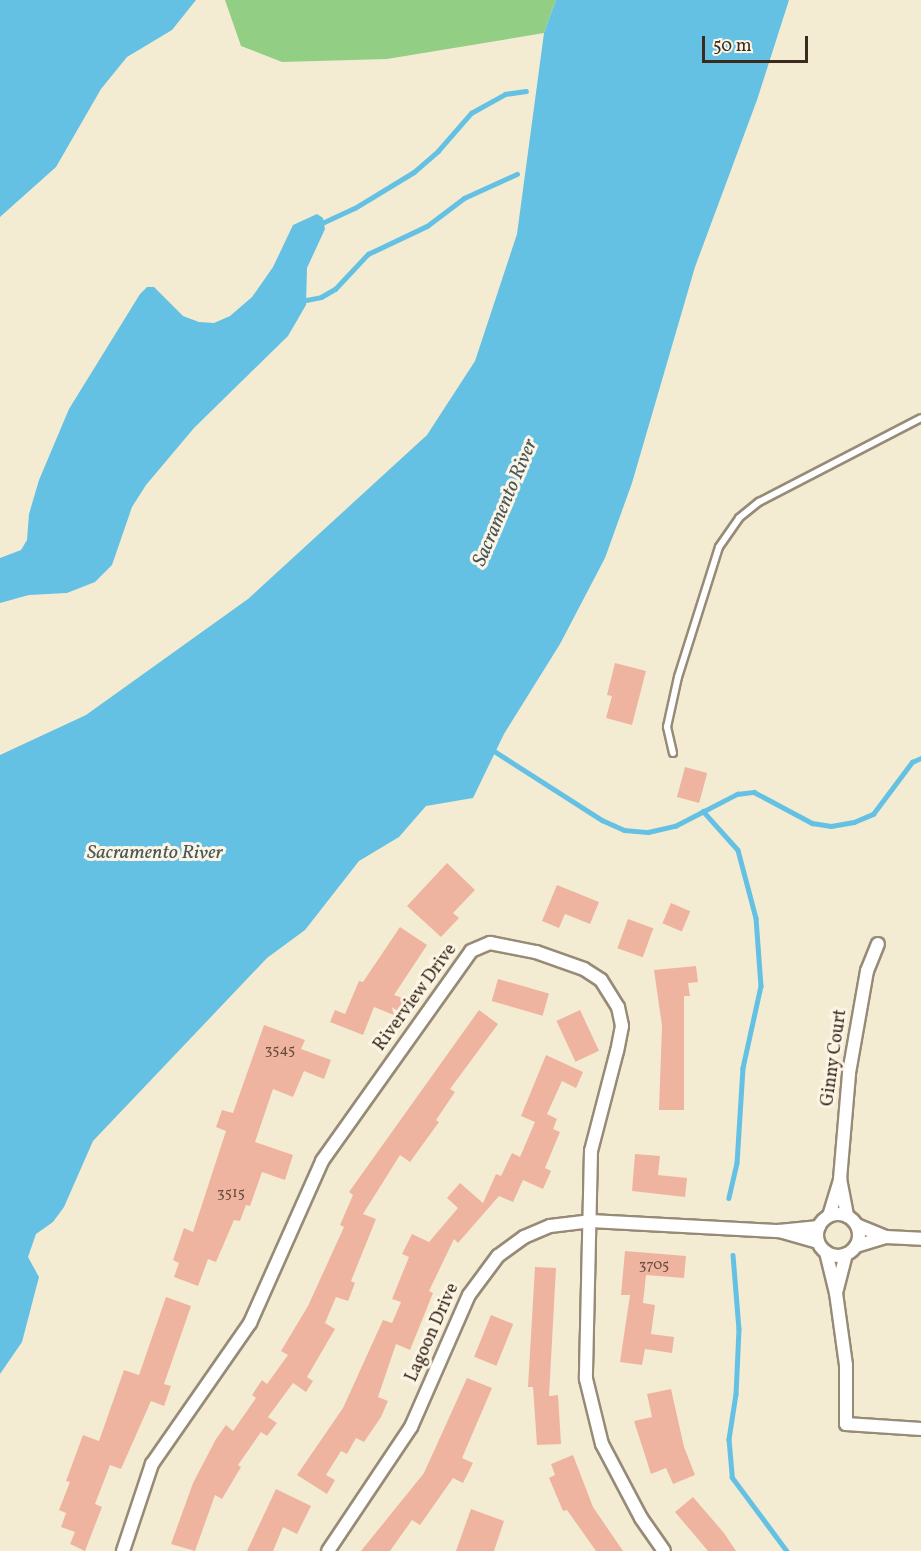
<!DOCTYPE html>
<style>
body{margin:0}
#map{position:relative;width:921px;height:1551px;overflow:hidden;background:#f3ecd2;font-family:Vollkorn,serif}
div>[style]{position:absolute}
.green>*{inset:0;background:#92cf84}
.water>*{inset:0;background:#65c1e3}
.stream>*{height:4.5px;margin:-2.25px;padding:0 2.25px;transform-origin:2.25px;border-radius:2.25px;background:#65c1e3}
.building>*{inset:0;background:#efb4a0;transform-origin:0 0}
.roads{filter:drop-shadow(2px 0 #978b78) drop-shadow(-2px 0 #978b78) drop-shadow(0 2px #978b78) drop-shadow(0 -2px #978b78)}
.service>*{height:6px;margin:-3px;padding:0 3px;transform-origin:3px;border-radius:3px;background:#fff}
.minor>*{height:12px;margin:-6px;padding:0 6px;transform-origin:6px;border-radius:6px;background:#fff}
.minor>.ring{margin:-6px;padding:0;box-sizing:content-box;background:none;border:12px solid #fff;border-radius:50%}
span{translate:-50% -50%;white-space:nowrap;text-align:center;line-height:1.15;-webkit-text-stroke:6px #fcf5e5;paint-order:stroke}
.number-label{font-size:15px;color:#684c3e}
.number-label span{-webkit-text-stroke-width:0}
.street-label{font-size:18px;color:#3b2a1e}
.water-label{font-size:20px;color:#485759;font-style:italic}
.scale{position:absolute;left:702px;top:36px;width:106px;height:27px;box-sizing:border-box;border:3px solid #3b2a1e;border-top:0;padding-left:8px;font-size:18px;line-height:21px;white-space:nowrap;color:#3b2a1e;-webkit-text-stroke:4px #fcf5e5;paint-order:stroke}
</style>
<div id="map">
<div class="green">
<i style="clip-path:polygon(225px 0,556px 0,544px 33px,387px 59px,282px 62px,241px 46px)"></i>
</div>
<div class="water">
<i style="clip-path:polygon(0 0,196px 0,172px 30px,127px 57px,101px 89px,56px 167px,0 217px)"></i>
<i style="clip-path:polygon(556px 0,789px 0,757px 100px,695px 267px,632px 483px,605px 558px,560px 644px,504px 734px,473px 798px,426px 806px,399px 837px,359px 861px,305px 930px,267px 958px,93px 1141px,64px 1207px,53px 1222px,36px 1234px,28px 1257px,39px 1277px,22px 1342px,0 1374px,0 755px,86px 715px,248px 599px,427px 435px,475px 361px,517px 234px,544px 33px)"></i>
<i style="clip-path:polygon(317px 214px,323px 218px,325px 229px,307px 268px,306px 305px,288px 336px,194px 428px,146px 485px,132px 507px,112px 565px,95px 582px,67px 593px,29px 595px,0 603px,0 558px,21px 550px,27px 540px,29px 514px,39px 480px,69px 409px,140px 294px,147px 287px,154px 287px,183px 316px,199px 322px,214px 323px,230px 316px,252px 297px,273px 267px,293px 225px)"></i>
</div>
<div class="stream">
<i style="left:320px;top:224px;width:38px;rotate:-25deg"></i>
<i style="left:355px;top:208px;width:69px;rotate:-31.4deg"></i>
<i style="left:414px;top:172px;width:32px;rotate:-41deg"></i>
<i style="left:438px;top:151px;width:50px;rotate:-49deg"></i>
<i style="left:471px;top:113px;width:39px;rotate:-29deg"></i>
<i style="left:505px;top:94px;width:21px;rotate:-8deg"></i>
<i style="left:301px;top:301px;width:20px;rotate:-11deg"></i>
<i style="left:321px;top:297px;width:16px;rotate:-30deg"></i>
<i style="left:335px;top:289px;width:48px;rotate:-46.7deg"></i>
<i style="left:368px;top:254px;width:65px;rotate:-25.4deg"></i>
<i style="left:427px;top:226px;width:46px;rotate:-37.1deg"></i>
<i style="left:464px;top:198px;width:58px;rotate:-24.4deg"></i>
<i style="left:491px;top:749px;width:132px;rotate:32.6deg"></i>
<i style="left:602px;top:820px;width:24px;rotate:24deg"></i>
<i style="left:624px;top:830px;width:24px;rotate:5deg"></i>
<i style="left:648px;top:832px;width:28px;rotate:-13deg"></i>
<i style="left:675px;top:826px;width:70px;rotate:-27.3deg"></i>
<i style="left:737px;top:794px;width:17px;rotate:-7deg"></i>
<i style="left:754px;top:792px;width:66px;rotate:28.1deg"></i>
<i style="left:812px;top:823px;width:19px;rotate:9deg"></i>
<i style="left:831px;top:826px;width:23px;rotate:-10deg"></i>
<i style="left:854px;top:822px;width:21px;rotate:-23deg"></i>
<i style="left:873px;top:814px;width:65px;rotate:-53.1deg"></i>
<i style="left:912px;top:762px;width:10px;rotate:-24deg"></i>
<i style="left:703px;top:811px;width:52px;rotate:48.1deg"></i>
<i style="left:738px;top:850px;width:70px;rotate:75.2deg"></i>
<i style="left:756px;top:918px;width:68px;rotate:85.8deg"></i>
<i style="left:761px;top:986px;width:84px;rotate:102.4deg"></i>
<i style="left:743px;top:1068px;width:95px;rotate:93.6deg"></i>
<i style="left:737px;top:1163px;width:36px;rotate:103deg"></i>
<i style="left:733px;top:1255px;width:74px;rotate:85.4deg"></i>
<i style="left:739px;top:1329px;width:65px;rotate:92.6deg"></i>
<i style="left:736px;top:1394px;width:46px;rotate:98.8deg"></i>
<i style="left:729px;top:1439px;width:38px;rotate:85deg"></i>
<i style="left:732px;top:1477px;width:92px;rotate:53.4deg"></i>
</div>
<div class="building">
<i style="clip-path:polygon(615px 663px,646px 671px,632px 725px,606px 718px,612px 696px,607px 695px)"></i>
<i style="left:685px;top:767px;width:23px;height:31px;rotate:15deg"></i>
<i style="clip-path:polygon(447px 863px,475px 890px,453px 913px,459px 918px,441px 937px,407px 906px)"></i>
<i style="clip-path:polygon(557px 885px,599px 902px,590px 924px,565px 914px,559px 928px,542px 921px)"></i>
<i style="left:671px;top:903px;width:21px;height:22px;rotate:23deg"></i>
<i style="left:628px;top:919px;width:27px;height:31px;rotate:20deg"></i>
<i style="clip-path:polygon(400px 927px,427px 945px,394px 995px,406px 999px,399px 1017px,374px 1007px,363px 1035px,330px 1022px,335px 1010px,345px 1014px,359px 981px,363px 982px)"></i>
<i style="clip-path:polygon(696px 966px,698px 982px,688px 983px,690px 996px,684px 996px,684px 1110px,659px 1110px,662px 1026px,654px 970px)"></i>
<i style="left:498px;top:979px;width:53px;height:23px;rotate:16deg"></i>
<i style="clip-path:polygon(479px 1010px,498px 1024px,450px 1089px,455px 1092px,436px 1120px,439px 1122px,410px 1162px,400px 1155px,363px 1214px,376px 1219px,351px 1281px,355px 1283px,348px 1301px,336px 1297px,325px 1323px,335px 1329px,307px 1377px,313px 1381px,306px 1392px,293px 1383px,268px 1417px,277px 1423px,267px 1436px,261px 1432px,238px 1465px,241px 1467px,222px 1499px,215px 1495px,195px 1551px,171px 1544px,193px 1483px,216px 1439px,226px 1425px,233px 1431px,256px 1398px,252px 1395px,262px 1380px,267px 1384px,288px 1355px,281px 1351px,308px 1306px,344px 1227px,340px 1225px,353px 1195px,349px 1192px)"></i>
<i style="left:580px;top:1010px;width:45px;height:26px;rotate:65deg"></i>
<i style="clip-path:polygon(264px 1025px,305px 1040px,301px 1049px,331px 1060px,324px 1079px,304px 1071px,293px 1097px,273px 1089px,255px 1142px,293px 1155px,285px 1180px,262px 1172px,250px 1206px,246px 1205px,240px 1221px,234px 1220px,216px 1262px,208px 1259px,198px 1286px,174px 1277px,179px 1263px,173px 1260px,184px 1228px,193px 1232px,226px 1131px,216px 1127px,222px 1110px,233px 1113px)"></i>
<i style="clip-path:polygon(546px 1055px,583px 1072px,576px 1088px,562px 1081px,547px 1114px,557px 1119px,553px 1129px,560px 1132px,545px 1168px,551px 1171px,543px 1189px,523px 1180px,513px 1202px,499px 1196px,458px 1243px,454px 1239px,429px 1291px,433px 1293px,410px 1350px,396px 1344px,378px 1397px,388px 1401px,381px 1417px,364px 1442px,356px 1438px,347px 1454px,341px 1451px,326px 1475px,335px 1480px,327px 1494px,297px 1475px,343px 1408px,383px 1320px,392px 1323px,401px 1302px,392px 1299px,409px 1257px,402px 1254px,412px 1234px,429px 1242px,458px 1208px,447px 1198px,460px 1183px,483px 1203px,496px 1174px,501px 1176px,512px 1153px,520px 1157px,535px 1122px,521px 1116px)"></i>
<i style="clip-path:polygon(635px 1154px,660px 1156px,658px 1175px,687px 1178px,685px 1197px,632px 1191px)"></i>
<i style="clip-path:polygon(625px 1251px,686px 1256px,684px 1278px,646px 1275px,643px 1303px,655px 1305px,651px 1334px,674px 1337px,672px 1353px,645px 1349px,642px 1365px,620px 1362px,630px 1295px,621px 1295px)"></i>
<i style="clip-path:polygon(535px 1267px,556px 1268px,549px 1396px,558px 1395px,561px 1444px,537px 1445px,533px 1387px,528px 1387px)"></i>
<i style="clip-path:polygon(166px 1297px,191px 1306px,164px 1384px,171px 1386px,164px 1406px,151px 1401px,121px 1469px,110px 1465px,95px 1504px,102px 1507px,85px 1551px,70px 1544px,75px 1532px,61px 1527px,66px 1513px,59px 1510px,70px 1482px,66px 1481px,83px 1435px,99px 1441px,124px 1370px,139px 1375px)"></i>
<i style="left:491px;top:1315px;width:24px;height:45px;rotate:22deg"></i>
<i style="clip-path:polygon(467px 1378px,492px 1388px,462px 1458px,473px 1463px,463px 1483px,453px 1478px,420px 1525px,412px 1520px,390px 1551px,361px 1551px,424px 1473px)"></i>
<i style="clip-path:polygon(671px 1389px,684px 1447px,695px 1475px,673px 1484px,666px 1468px,651px 1474px,634px 1421px,652px 1417px,647px 1394px)"></i>
<i style="clip-path:polygon(573px 1455px,593px 1507px,623px 1551px,596px 1551px,567px 1510px,563px 1511px,549px 1478px,555px 1475px,551px 1464px)"></i>
<i style="clip-path:polygon(276px 1489px,311px 1506px,297px 1534px,283px 1527px,273px 1551px,247px 1551px)"></i>
<i style="clip-path:polygon(693px 1497px,724px 1533px,736px 1551px,708px 1551px,675px 1512px)"></i>
<i style="clip-path:polygon(471px 1509px,504px 1521px,494px 1551px,456px 1551px)"></i>
</div>
<div class="roads">
<div class="service">
<i style="left:673px;top:753px;width:27px;rotate:-103deg"></i>
<i style="left:667px;top:727px;width:51px;rotate:-77.6deg"></i>
<i style="left:678px;top:677px;width:136px;rotate:-72.5deg"></i>
<i style="left:719px;top:547px;width:35px;rotate:-55deg"></i>
<i style="left:739px;top:518px;width:26px;rotate:-39deg"></i>
<i style="left:759px;top:502px;width:182px;rotate:-27.4deg"></i>
</div>
<div class="minor">
<i style="left:840px;top:1179px;width:106px;rotate:-85.1deg"></i>
<i style="left:849px;top:1073px;width:104px;rotate:-80deg"></i>
<i style="left:867px;top:971px;width:29px;rotate:-68deg"></i>
<i class="ring" style="left:817px;top:1214px;width:30px;height:30px"></i>
<i style="left:829px;top:1216px;width:39px;rotate:-73deg"></i>
<i style="left:840px;top:1179px;width:38px;rotate:79deg"></i>
<i style="left:886px;top:1237px;width:35px;rotate:3deg"></i>
<i style="left:818px;top:1242px;width:41px;rotate:-164.2deg"></i>
<i style="left:779px;top:1231px;width:40px;rotate:-5.7deg"></i>
<i style="left:856px;top:1246px;width:31px;rotate:-17deg"></i>
<i style="left:886px;top:1237px;width:31px;rotate:-158deg"></i>
<i style="left:826px;top:1252px;width:42px;rotate:76.3deg"></i>
<i style="left:836px;top:1293px;width:40px;rotate:-75.6deg"></i>
<i style="left:836px;top:1293px;width:73px;rotate:82.1deg"></i>
<i style="left:846px;top:1365px;width:59px;rotate:90deg"></i>
<i style="left:846px;top:1424px;width:75px;rotate:3.8deg"></i>
<i style="left:123px;top:1551px;width:92px;rotate:-71.6deg"></i>
<i style="left:152px;top:1464px;width:172px;rotate:-55.2deg"></i>
<i style="left:250px;top:1323px;width:177px;rotate:-66deg"></i>
<i style="left:322px;top:1161px;width:257px;rotate:-54.6deg"></i>
<i style="left:471px;top:951px;width:21px;rotate:-23deg"></i>
<i style="left:490px;top:943px;width:47px;rotate:11.1deg"></i>
<i style="left:536px;top:952px;width:51px;rotate:19.5deg"></i>
<i style="left:584px;top:969px;width:20px;rotate:33deg"></i>
<i style="left:601px;top:980px;width:32px;rotate:58deg"></i>
<i style="left:618px;top:1007px;width:19px;rotate:78deg"></i>
<i style="left:622px;top:1026px;width:25px;rotate:101deg"></i>
<i style="left:617px;top:1051px;width:103px;rotate:104.6deg"></i>
<i style="left:591px;top:1151px;width:228px;rotate:91.3deg"></i>
<i style="left:586px;top:1379px;width:67px;rotate:76.2deg"></i>
<i style="left:602px;top:1444px;width:84px;rotate:62.2deg"></i>
<i style="left:641px;top:1518px;width:40px;rotate:55.1deg"></i>
<i style="left:328px;top:1551px;width:149px;rotate:-56.2deg"></i>
<i style="left:411px;top:1427px;width:144px;rotate:-66.3deg"></i>
<i style="left:469px;top:1295px;width:49px;rotate:-53.4deg"></i>
<i style="left:498px;top:1256px;width:32px;rotate:-36deg"></i>
<i style="left:524px;top:1237px;width:28px;rotate:-23deg"></i>
<i style="left:550px;top:1226px;width:42px;rotate:-6.8deg"></i>
<i style="left:592px;top:1221px;width:187px;rotate:3.1deg"></i>
</div>
</div>
<div class="number-label">
<span style="left:280px;top:1051px">3545</span>
<span style="left:231px;top:1194px">3515</span>
<span style="left:654px;top:1266px">3705</span>
</div>
<div class="street-label">
<span style="left:416px;top:998px;rotate:-54deg">Riverview Drive</span>
<span style="left:835px;top:1058px;rotate:-82deg">Ginny Court</span>
<span style="left:433px;top:1333px;rotate:-66deg">Lagoon Drive</span>
</div>
<div class="water-label">
<span style="left:506px;top:503px;rotate:-67deg">Sacramento River</span>
<span style="left:155px;top:853px">Sacramento River</span>
</div>
<div class="scale">50 m</div>
</div>
